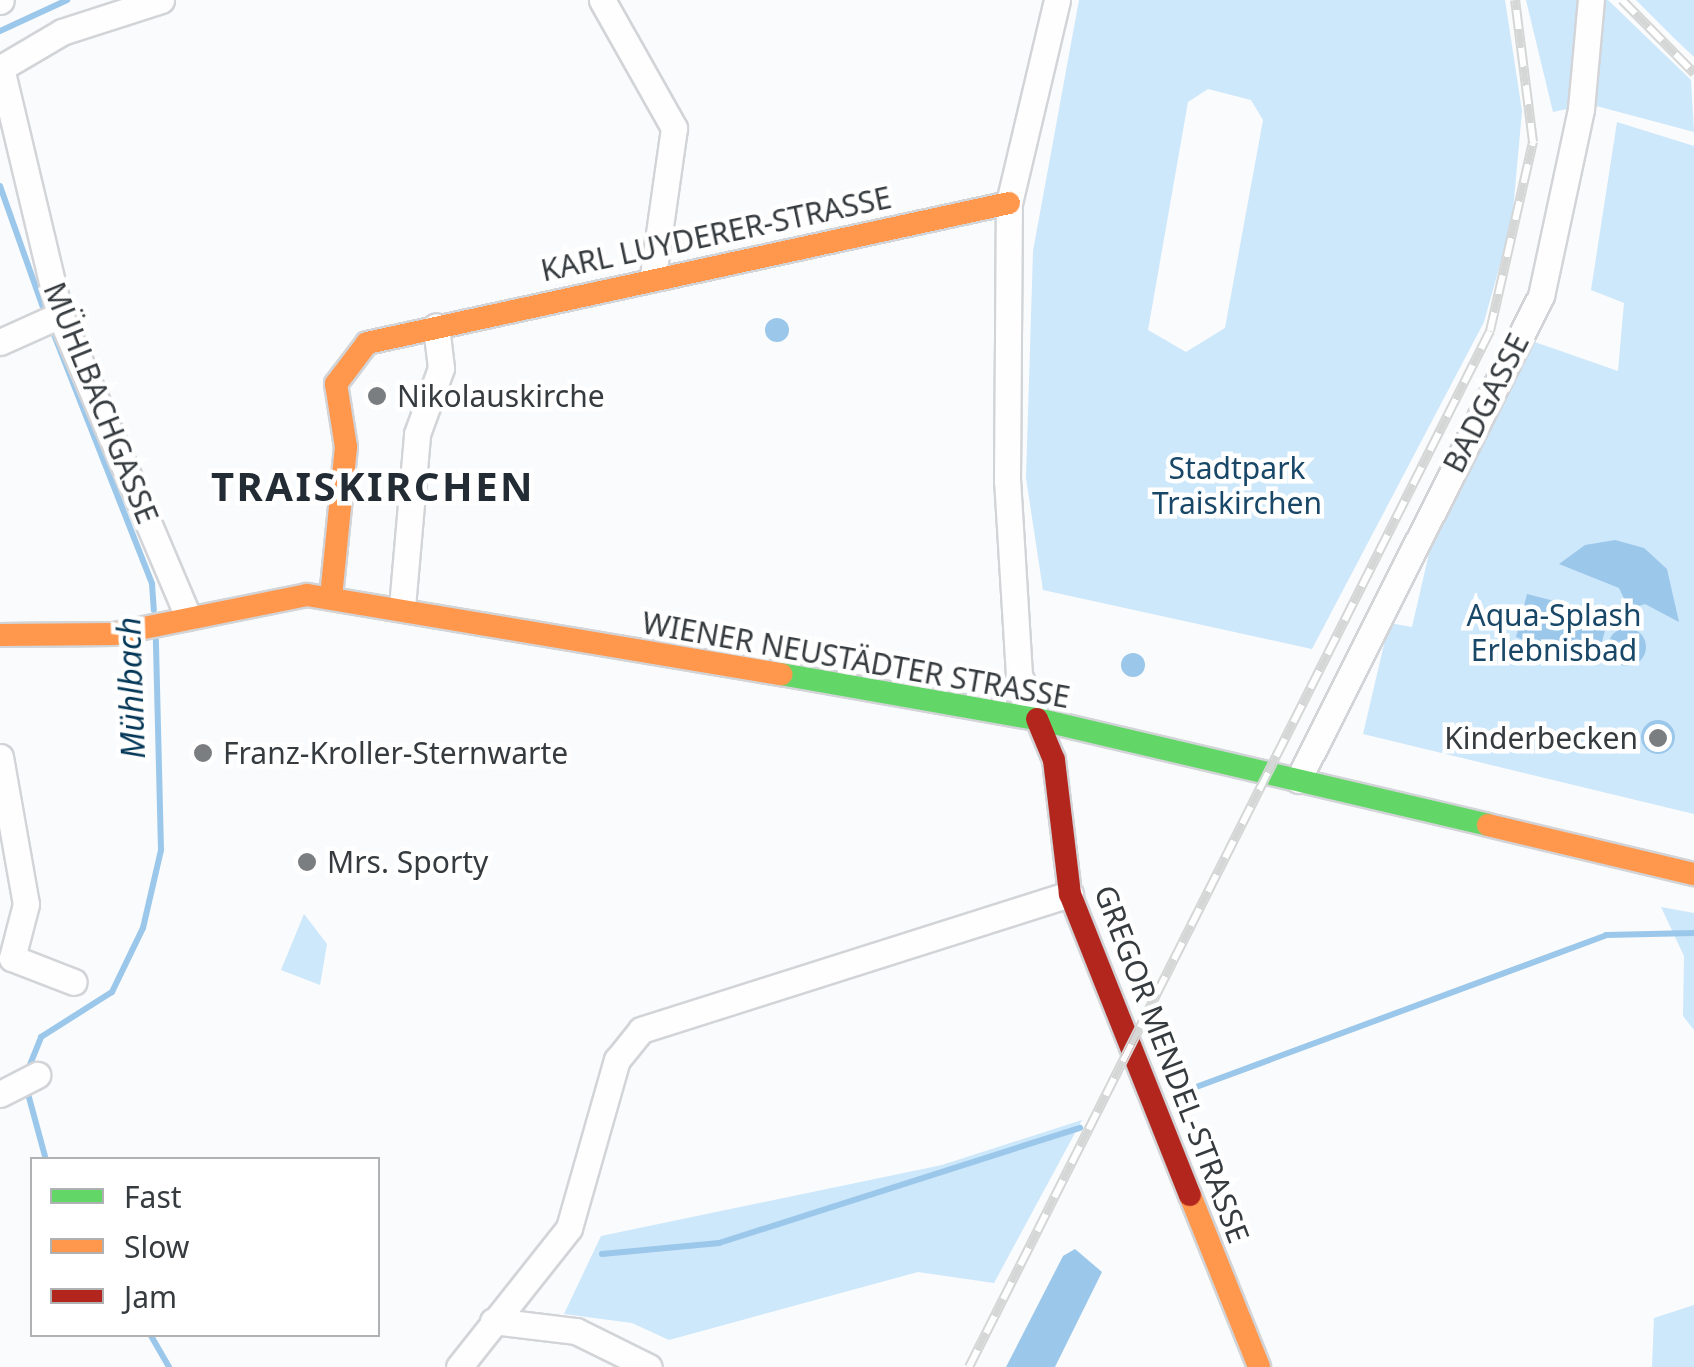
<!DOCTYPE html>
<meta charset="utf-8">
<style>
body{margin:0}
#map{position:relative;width:1694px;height:1367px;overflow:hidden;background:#fafbfc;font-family:"Noto Sans",sans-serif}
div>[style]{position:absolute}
.green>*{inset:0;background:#cde7fb}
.water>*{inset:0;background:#9bc7ea}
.round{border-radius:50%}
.stream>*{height:6px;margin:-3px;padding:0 3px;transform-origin:3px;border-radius:3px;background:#9bc7ea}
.roads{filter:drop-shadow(2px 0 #d2d4d7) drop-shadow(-2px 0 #d2d4d7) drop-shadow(0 2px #d2d4d7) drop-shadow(0 -2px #d2d4d7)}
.street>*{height:25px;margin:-12.5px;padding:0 12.5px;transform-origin:12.5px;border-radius:12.5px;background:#fefeff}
.fast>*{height:22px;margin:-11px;padding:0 11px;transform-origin:11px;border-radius:11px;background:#63d668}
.slow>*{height:22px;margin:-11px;padding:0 11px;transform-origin:11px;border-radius:11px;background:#ff974d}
.jam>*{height:22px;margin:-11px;padding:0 11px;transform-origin:11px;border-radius:11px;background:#b3261e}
.rail>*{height:10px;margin-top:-5px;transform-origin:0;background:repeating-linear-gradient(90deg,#fff 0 19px,#d5d6d6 0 38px);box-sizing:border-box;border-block:2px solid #d5d6d6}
.dots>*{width:28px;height:28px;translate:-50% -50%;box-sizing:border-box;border:5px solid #fff;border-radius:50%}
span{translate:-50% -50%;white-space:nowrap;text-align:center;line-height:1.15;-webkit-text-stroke:9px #fff;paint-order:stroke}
.street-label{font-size:30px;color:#363b3f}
.poi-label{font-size:30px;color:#363b3f}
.left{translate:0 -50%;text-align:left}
.right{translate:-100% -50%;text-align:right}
.park-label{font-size:30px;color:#184768}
.water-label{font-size:32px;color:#043757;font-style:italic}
.district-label{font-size:40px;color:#232c34;font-weight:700;letter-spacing:2.5px}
.legend{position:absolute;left:30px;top:1157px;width:350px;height:180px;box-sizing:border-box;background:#fff;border:2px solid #afb1b2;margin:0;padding:12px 18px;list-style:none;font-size:30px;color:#363b3f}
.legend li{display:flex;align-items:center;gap:20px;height:50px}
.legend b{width:50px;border:2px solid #afb1b2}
</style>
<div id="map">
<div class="green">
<i style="clip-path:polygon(evenodd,1079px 0,1505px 0,1522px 111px,1512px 222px,1484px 322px,1312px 649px,1043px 590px,1026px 478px,1033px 251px,1079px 0,1208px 89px,1251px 100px,1263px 120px,1225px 328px,1186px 352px,1148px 330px,1188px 102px,1208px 89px)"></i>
<i style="clip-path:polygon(1526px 0,1608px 0,1691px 80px,1694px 132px,1589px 104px,1553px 112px)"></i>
<i style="clip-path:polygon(1636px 0,1694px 0,1694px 57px,1675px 39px)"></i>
<i style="clip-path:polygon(1617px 122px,1694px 146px,1694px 814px,1363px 734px,1389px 623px,1412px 627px,1430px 549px,1529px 340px,1618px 371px,1624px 303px,1591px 290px)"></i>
<i style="clip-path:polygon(1661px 907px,1694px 913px,1694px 1030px,1683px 1016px,1684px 956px)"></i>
<i style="clip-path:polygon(304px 914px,327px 944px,320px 985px,281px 970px)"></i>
<i style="clip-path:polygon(1082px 1120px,994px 1283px,918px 1272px,669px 1340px,632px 1323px,564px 1314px,601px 1236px,942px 1165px)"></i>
<i style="clip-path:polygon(1694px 1305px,1694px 1367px,1652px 1367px,1654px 1318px)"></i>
</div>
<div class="water">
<i class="round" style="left:765px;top:318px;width:24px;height:24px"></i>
<i style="clip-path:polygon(1615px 540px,1644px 548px,1667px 569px,1679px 622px,1645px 604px,1629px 609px,1619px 588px,1559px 564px,1585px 545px)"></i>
<i style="clip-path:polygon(1527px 594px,1609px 615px,1598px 657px,1565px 657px,1516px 637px)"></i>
<i class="round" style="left:1608px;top:628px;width:38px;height:38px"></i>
<i class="round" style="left:1121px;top:653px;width:24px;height:24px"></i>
<i class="round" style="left:1641px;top:720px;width:34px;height:34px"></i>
<i style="clip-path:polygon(1075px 1249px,1102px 1272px,1055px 1367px,1006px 1367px,1063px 1256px)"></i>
</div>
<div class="stream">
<i style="left:0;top:31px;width:74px;rotate:-24.8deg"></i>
<i style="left:0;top:186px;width:138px;rotate:70.5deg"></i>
<i style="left:51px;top:327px;width:276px;rotate:68.5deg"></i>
<i style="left:152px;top:584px;width:26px;rotate:86deg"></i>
<i style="left:27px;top:1072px;width:38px;rotate:-68deg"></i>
<i style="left:41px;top:1037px;width:84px;rotate:-32.4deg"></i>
<i style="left:112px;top:992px;width:71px;rotate:-64.2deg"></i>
<i style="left:143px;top:928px;width:80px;rotate:-77deg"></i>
<i style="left:161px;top:850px;width:212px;rotate:-91.4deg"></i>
<i style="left:27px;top:1090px;width:73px;rotate:74.8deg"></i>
<i style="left:1188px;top:1090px;width:446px;rotate:-20.3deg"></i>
<i style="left:1606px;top:935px;width:88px;rotate:-1.3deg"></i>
<i style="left:602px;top:1254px;width:118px;rotate:-5.4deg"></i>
<i style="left:719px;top:1243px;width:379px;rotate:-17.7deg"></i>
<i style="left:150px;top:1334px;width:38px;rotate:60deg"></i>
</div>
<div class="roads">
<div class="street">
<i style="left:161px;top:0;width:104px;rotate:162.1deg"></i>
<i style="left:62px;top:32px;width:71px;rotate:149.5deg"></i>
<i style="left:1px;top:68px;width:254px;rotate:76.6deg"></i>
<i style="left:60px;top:315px;width:328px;rotate:67deg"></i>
<i style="left:602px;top:0;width:147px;rotate:60.6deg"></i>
<i style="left:674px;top:128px;width:149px;rotate:98.1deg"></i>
<i style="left:0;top:1px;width:1px;rotate:-45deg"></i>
<i style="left:0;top:342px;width:66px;rotate:-24.2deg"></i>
<i style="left:402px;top:607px;width:174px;rotate:-85deg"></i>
<i style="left:417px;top:434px;width:70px;rotate:-70deg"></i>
<i style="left:441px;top:368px;width:42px;rotate:-96.8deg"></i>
<i style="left:1037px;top:719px;width:48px;rotate:-112.2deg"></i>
<i style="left:1019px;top:675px;width:194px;rotate:-93.5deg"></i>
<i style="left:1007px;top:481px;width:278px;rotate:-89.6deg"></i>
<i style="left:1009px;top:203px;width:209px;rotate:-76.7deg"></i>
<i style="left:0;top:757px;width:149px;rotate:80deg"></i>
<i style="left:26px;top:904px;width:56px;rotate:104.5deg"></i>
<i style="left:12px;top:958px;width:66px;rotate:21.2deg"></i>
<i style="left:1298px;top:780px;width:542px;rotate:-63.34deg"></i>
<i style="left:1541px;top:296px;width:191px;rotate:-77.9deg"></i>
<i style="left:1581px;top:109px;width:109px;rotate:-84.8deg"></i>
<i style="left:0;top:1094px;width:42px;rotate:-27.2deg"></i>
<i style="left:493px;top:1321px;width:84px;rotate:6.9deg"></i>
<i style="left:576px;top:1331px;width:81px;rotate:26.3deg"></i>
<i style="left:459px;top:1367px;width:177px;rotate:-51.6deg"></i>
<i style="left:569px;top:1228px;width:175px;rotate:-74.1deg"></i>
<i style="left:617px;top:1060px;width:38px;rotate:-51deg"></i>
<i style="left:641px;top:1030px;width:450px;rotate:-17.6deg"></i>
</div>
<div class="fast">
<i style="left:781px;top:674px;width:260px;rotate:10deg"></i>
<i style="left:1037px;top:719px;width:463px;rotate:13.2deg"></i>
</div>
<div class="slow">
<i style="left:331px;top:597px;width:151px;rotate:-84.3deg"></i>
<i style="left:346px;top:447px;width:64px;rotate:-99deg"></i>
<i style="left:336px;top:384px;width:51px;rotate:-52.9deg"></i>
<i style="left:367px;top:343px;width:657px;rotate:-12.3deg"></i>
<i style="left:0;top:635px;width:114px;rotate:-0.5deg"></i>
<i style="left:114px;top:634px;width:197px;rotate:-11.4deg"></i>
<i style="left:307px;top:595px;width:481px;rotate:9.5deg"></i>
<i style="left:1488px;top:825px;width:212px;rotate:13.4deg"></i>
<i style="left:1190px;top:1195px;width:185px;rotate:68.1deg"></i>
</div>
<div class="jam">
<i style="left:1037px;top:719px;width:44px;rotate:67.5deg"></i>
<i style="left:1054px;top:760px;width:135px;rotate:83.2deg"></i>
<i style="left:1070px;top:894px;width:324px;rotate:68.3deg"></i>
</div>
</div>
<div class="rail">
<i style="left:1622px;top:0;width:103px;rotate:45.4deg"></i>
<i style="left:969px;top:1367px;width:1160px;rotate:-63.3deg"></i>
<i style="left:1490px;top:331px;width:194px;rotate:-77.2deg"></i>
<i style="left:1533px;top:142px;width:143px;rotate:-97.2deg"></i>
</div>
<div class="dots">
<i style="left:377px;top:396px;background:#7b7e81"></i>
<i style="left:1658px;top:738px;background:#7b7e81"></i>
<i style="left:203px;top:753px;background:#7b7e81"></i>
<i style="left:307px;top:862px;background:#7b7e81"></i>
</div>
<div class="street-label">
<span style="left:716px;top:234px;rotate:-12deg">KARL LUYDERER-STRASSE</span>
<span style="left:101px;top:403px;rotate:68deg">MÜHLBACHGASSE</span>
<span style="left:1486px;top:403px;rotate:-63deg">BADGASSE</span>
<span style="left:856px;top:660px;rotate:10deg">WIENER NEUSTÄDTER STRASSE</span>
<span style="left:1172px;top:1064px;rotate:69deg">GREGOR MENDEL-STRASSE</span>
</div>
<div class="poi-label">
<span class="left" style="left:397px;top:396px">Nikolauskirche</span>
<span class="right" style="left:1638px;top:738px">Kinderbecken</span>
<span class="left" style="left:223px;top:753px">Franz-Kroller-Sternwarte</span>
<span class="left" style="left:327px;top:862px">Mrs. Sporty</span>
</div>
<div class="park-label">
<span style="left:1237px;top:485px">Stadtpark<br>Traiskirchen</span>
<span style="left:1554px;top:632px">Aqua-Splash<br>Erlebnisbad</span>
</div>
<div class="water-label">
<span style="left:131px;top:688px;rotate:-92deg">Mühlbach</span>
</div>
<div class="district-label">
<span style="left:373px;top:486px">TRAISKIRCHEN</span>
</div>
<ul class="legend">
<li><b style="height:12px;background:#63d668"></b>Fast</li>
<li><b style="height:12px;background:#ff974d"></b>Slow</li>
<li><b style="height:12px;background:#b3261e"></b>Jam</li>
</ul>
</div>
